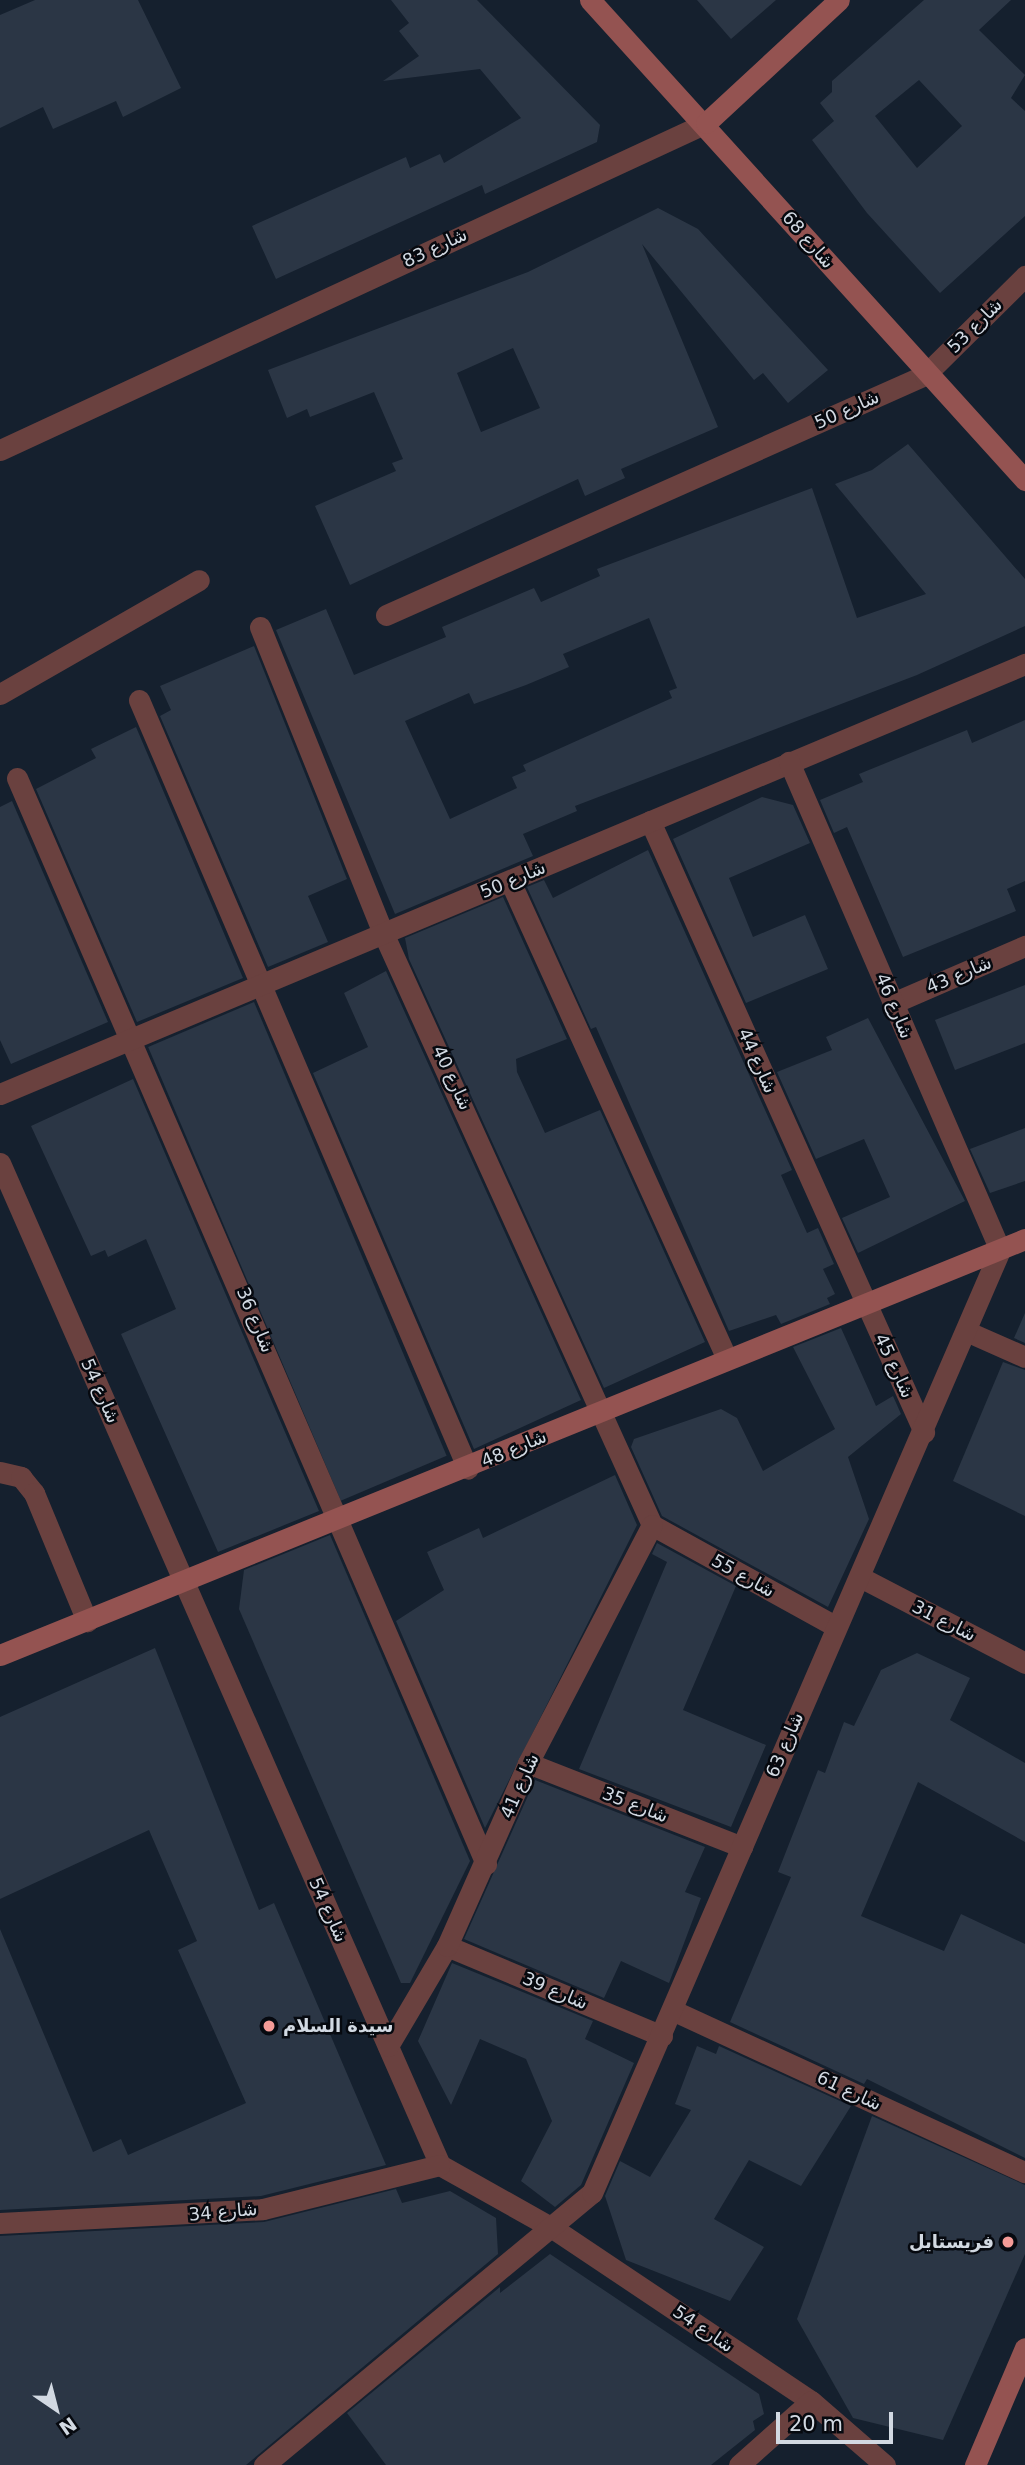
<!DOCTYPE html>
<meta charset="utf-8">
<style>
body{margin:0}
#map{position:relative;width:1025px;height:2465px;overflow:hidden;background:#15202e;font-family:"DejaVu Sans","Noto Naskh Arabic",sans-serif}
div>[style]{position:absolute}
.building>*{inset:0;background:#2b3645;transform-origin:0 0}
.lane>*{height:21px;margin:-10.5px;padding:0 10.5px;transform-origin:10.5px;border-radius:10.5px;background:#6a413f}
.street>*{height:21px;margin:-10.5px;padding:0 10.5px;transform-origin:10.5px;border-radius:10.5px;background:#6a413f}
.secondary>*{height:21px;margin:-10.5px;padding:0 10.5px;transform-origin:10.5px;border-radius:10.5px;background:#945351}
.dots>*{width:19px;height:19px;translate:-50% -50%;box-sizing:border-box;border:4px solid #06090f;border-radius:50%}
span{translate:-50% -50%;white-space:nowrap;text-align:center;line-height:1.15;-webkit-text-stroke:5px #06090f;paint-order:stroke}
.street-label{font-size:18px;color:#d2d9e2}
.poi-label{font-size:18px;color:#d2d9e2;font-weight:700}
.left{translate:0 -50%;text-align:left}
.right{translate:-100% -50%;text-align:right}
.north{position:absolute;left:21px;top:2374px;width:70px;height:70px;-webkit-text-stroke:5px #06090f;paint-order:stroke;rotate:145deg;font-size:19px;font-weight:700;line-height:28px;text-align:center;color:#d2d9e2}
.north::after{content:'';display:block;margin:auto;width:24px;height:32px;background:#d2d9e2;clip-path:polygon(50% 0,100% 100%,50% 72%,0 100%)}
.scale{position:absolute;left:776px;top:2412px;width:117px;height:32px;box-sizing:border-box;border:4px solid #d2d9e2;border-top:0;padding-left:9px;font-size:21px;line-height:24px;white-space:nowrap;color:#d2d9e2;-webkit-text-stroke:5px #06090f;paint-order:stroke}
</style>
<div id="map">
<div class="building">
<i style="clip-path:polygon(35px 0,138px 0,181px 88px,123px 117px,116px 101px,53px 129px,43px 107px,0 128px,0 15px)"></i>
<i style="clip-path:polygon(391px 0,477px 0,600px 125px,597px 142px,485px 194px,482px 185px,276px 279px,252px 226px,406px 157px,410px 168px,440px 154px,444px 163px,521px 118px,480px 69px,383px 81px,419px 56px,399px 31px,409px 23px)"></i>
<i style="clip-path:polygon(697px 0,776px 0,731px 39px)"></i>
<i style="clip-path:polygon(evenodd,924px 0,1011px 0,979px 30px,1025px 75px,1011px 98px,1025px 111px,1025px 216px,940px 293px,867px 213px,812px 140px,834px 121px,820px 103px,832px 92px,832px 81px,924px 0,919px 80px,962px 126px,917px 168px,875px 116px,919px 80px)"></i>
<i style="clip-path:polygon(evenodd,658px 208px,698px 229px,828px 370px,788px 403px,763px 373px,754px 380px,642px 244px,718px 427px,621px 469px,625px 478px,585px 496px,578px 479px,350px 585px,315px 506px,396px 471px,392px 463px,403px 459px,374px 392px,310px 417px,307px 409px,287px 418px,268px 370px,528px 272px,658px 208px,513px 348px,540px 408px,481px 432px,457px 373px,513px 348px)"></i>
<i style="clip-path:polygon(evenodd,908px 444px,1025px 579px,1025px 626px,917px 675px,575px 806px,577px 811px,523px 834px,533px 856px,395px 914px,276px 630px,326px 609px,354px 675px,446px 637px,442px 627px,534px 588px,541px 602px,600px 576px,597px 569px,812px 488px,857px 618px,926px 594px,835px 484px,872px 470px,908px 444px,649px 618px,677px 688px,669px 691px,672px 698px,523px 765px,526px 771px,512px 777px,517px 788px,450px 819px,405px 721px,469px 693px,474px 704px,526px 685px,569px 667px,563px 654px,649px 618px)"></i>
<i style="clip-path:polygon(254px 646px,347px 879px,308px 896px,328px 942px,268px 967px,160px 716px,171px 710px,160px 686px)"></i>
<i style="clip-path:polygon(1025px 720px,1025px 881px,1007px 889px,1016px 911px,903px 957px,847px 827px,834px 833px,820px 800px,863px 782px,859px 774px,967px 730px,972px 743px)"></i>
<i style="clip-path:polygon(136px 727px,243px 978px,137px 1022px,36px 789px,96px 758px,91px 749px)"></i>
<i style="clip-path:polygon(762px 797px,793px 805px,810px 843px,729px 878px,753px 937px,805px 915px,828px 969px,746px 1003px,673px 839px)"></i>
<i style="clip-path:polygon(12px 801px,108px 1022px,11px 1064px,0 1040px,0 807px)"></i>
<i style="clip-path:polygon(648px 850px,792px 1170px,781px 1175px,807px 1233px,818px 1228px,834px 1264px,823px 1269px,835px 1294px,827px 1298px,830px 1304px,781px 1324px,776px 1315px,729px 1331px,596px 1027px,591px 1029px,527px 887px,544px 880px,553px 898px)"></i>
<i style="clip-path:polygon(503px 897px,567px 1039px,516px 1059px,517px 1072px,545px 1133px,600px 1110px,705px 1342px,604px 1388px,409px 959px,405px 938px)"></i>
<i style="clip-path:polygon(386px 971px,581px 1400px,474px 1449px,313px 1073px,368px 1047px,344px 993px)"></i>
<i style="clip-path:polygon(1025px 985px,1025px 1043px,955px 1070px,935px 1020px)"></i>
<i style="left:254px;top:1002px;width:493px;height:115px;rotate:67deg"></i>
<i style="clip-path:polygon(868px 1018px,965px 1201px,858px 1253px,842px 1218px,890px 1197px,864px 1139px,816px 1159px,777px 1072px,832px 1050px,826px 1037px)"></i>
<i style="clip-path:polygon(133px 1079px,319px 1511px,218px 1552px,121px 1334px,176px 1309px,146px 1239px,108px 1257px,105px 1250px,91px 1256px,31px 1126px)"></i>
<i style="clip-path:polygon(1025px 1128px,1025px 1181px,990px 1193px,970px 1149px)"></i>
<i style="clip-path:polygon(1025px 1313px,1025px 1343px,1014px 1338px)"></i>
<i style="clip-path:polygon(841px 1328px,876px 1406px,893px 1396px,901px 1414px,848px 1457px,869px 1519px,828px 1607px,662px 1516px,631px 1447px,634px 1439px,721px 1409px,737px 1418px,763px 1471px,835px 1429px,793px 1347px)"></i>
<i style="clip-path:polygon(1003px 1362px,1025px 1370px,1025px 1516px,953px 1481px)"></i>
<i style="clip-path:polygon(615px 1475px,637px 1525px,485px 1828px,396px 1621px,444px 1590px,427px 1552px,479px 1528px,483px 1538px)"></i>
<i style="clip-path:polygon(330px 1535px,470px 1861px,410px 1983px,401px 1983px,239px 1609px,244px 1570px)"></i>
<i style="clip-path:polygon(657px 1543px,736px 1586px,683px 1710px,766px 1745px,731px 1827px,579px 1769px,667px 1562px,652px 1554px)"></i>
<i style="clip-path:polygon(155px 1648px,259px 1910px,274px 1903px,386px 2165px,261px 2196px,0 2210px,0 1929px,93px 2152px,121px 2139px,128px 2155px,246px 2103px,178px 1950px,197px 1941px,149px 1830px,0 1899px,0 1717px)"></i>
<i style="clip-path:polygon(917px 1653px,970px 1678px,950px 1720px,1025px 1763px,1025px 1842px,918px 1782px,861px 1916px,944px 1951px,961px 1914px,1025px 1944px,1025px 2158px,867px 2079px,864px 2084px,730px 2022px,791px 1877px,778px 1872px,818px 1770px,825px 1773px,844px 1722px,854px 1726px,881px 1670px)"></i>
<i style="clip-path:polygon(535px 1780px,705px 1847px,685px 1892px,701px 1898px,669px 1983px,621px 1961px,604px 1998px,464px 1939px)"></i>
<i style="clip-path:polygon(452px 1963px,593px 2021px,585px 2039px,634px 2063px,581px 2185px,555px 2207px,521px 2181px,552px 2121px,526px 2059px,480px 2039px,451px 2105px,418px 2041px)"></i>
<i style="clip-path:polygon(697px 2046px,716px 2054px,719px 2046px,851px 2106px,801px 2186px,749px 2160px,714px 2219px,764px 2247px,730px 2301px,626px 2260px,605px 2196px,620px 2161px,650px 2177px,691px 2110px,675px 2104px)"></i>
<i style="clip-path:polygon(872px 2116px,1025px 2185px,1025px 2254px,943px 2440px,853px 2418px,797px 2319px)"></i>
<i style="clip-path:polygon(396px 2189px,402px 2203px,450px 2191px,496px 2218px,498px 2254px,246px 2465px,0 2465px,0 2236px,264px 2222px)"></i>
<i style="clip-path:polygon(550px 2254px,759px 2394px,764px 2414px,753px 2421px,755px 2430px,711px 2465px,386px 2465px,347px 2413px,500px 2287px,500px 2293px)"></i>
</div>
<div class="lane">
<i style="left:0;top:694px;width:229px;rotate:-29.8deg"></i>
<i style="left:0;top:1472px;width:22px;rotate:13deg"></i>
<i style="left:21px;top:1477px;width:21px;rotate:51deg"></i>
<i style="left:34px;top:1493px;width:139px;rotate:67.5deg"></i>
</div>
<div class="street">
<i style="left:0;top:450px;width:778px;rotate:-24.85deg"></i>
<i style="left:386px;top:615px;width:590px;rotate:-24deg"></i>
<i style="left:925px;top:375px;width:141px;rotate:-44.7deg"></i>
<i style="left:260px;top:627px;width:332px;rotate:68.1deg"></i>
<i style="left:384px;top:935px;width:648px;rotate:65.57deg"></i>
<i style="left:139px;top:700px;width:836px;rotate:66.84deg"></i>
<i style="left:17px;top:778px;width:1183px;rotate:66.64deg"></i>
<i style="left:650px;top:821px;width:670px;rotate:65.85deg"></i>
<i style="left:510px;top:881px;width:525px;rotate:65.58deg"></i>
<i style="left:893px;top:1003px;width:144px;rotate:-23.4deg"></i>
<i style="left:0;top:1094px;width:1112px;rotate:-22.76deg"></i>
<i style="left:0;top:1163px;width:1094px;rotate:66.29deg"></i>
<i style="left:440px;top:2165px;width:131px;rotate:29.3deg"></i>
<i style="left:554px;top:2229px;width:309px;rotate:33.8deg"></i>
<i style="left:811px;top:2401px;width:98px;rotate:40.9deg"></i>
<i style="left:966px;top:1331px;width:64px;rotate:23.8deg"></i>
<i style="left:652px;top:1525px;width:209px;rotate:28.9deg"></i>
<i style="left:862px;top:1578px;width:184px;rotate:27.5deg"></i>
<i style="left:528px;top:1763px;width:230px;rotate:21.4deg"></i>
<i style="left:447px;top:1946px;width:233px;rotate:22.7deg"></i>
<i style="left:672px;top:2010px;width:388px;rotate:24.7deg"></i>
<i style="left:388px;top:2046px;width:116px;rotate:-59.5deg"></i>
<i style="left:447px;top:1946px;width:200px;rotate:-66.1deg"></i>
<i style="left:528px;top:1763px;width:268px;rotate:-62.5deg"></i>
<i style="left:0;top:2223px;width:263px;rotate:-3deg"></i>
<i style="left:263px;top:2209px;width:182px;rotate:-14deg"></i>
<i style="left:264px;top:2465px;width:426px;rotate:-39.7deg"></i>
<i style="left:592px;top:2193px;width:1027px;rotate:-66.6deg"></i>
<i style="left:1000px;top:1250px;width:532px;rotate:-113.38deg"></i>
<i style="left:739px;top:2465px;width:96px;rotate:-41.6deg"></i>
</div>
<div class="secondary">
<i style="left:590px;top:0;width:648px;rotate:47.82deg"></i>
<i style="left:706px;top:123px;width:181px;rotate:-42.8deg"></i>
<i style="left:0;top:1655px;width:1106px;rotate:-22.09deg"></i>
<i style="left:975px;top:2465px;width:127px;rotate:-66.9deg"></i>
</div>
<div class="dots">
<i style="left:269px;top:2026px;background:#f59b97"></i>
<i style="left:1008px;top:2242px;background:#f59b97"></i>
</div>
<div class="street-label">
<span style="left:808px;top:240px;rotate:49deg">شارع 68</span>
<span style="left:435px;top:248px;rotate:-25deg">شارع 83</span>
<span style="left:975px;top:326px;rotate:-45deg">شارع 53</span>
<span style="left:847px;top:410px;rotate:-24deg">شارع 50</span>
<span style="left:513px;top:880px;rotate:-23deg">شارع 50</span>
<span style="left:959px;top:975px;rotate:-23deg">شارع 43</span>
<span style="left:894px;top:1006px;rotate:67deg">شارع 46</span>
<span style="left:757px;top:1061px;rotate:66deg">شارع 44</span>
<span style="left:452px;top:1078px;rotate:65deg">شارع 40</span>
<span style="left:255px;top:1320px;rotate:67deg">شارع 36</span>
<span style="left:894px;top:1366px;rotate:65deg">شارع 45</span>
<span style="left:100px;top:1391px;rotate:66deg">شارع 54</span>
<span style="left:514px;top:1449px;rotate:-23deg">شارع 48</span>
<span style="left:743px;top:1576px;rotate:29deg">شارع 55</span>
<span style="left:944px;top:1621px;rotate:27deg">شارع 31</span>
<span style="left:785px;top:1745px;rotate:-67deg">شارع 63</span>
<span style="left:520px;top:1786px;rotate:-66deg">شارع 41</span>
<span style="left:635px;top:1805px;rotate:21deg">شارع 35</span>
<span style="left:328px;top:1910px;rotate:66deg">شارع 54</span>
<span style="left:555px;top:1991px;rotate:23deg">شارع 39</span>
<span style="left:849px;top:2091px;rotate:25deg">شارع 61</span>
<span style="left:223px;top:2212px;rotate:-5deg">شارع 34</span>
<span style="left:703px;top:2329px;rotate:34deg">شارع 54</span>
</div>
<div class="poi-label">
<span class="left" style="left:283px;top:2026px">سيدة السلام</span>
<span class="right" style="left:994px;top:2242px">فريستايل</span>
</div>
<div class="north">N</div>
<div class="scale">20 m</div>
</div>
